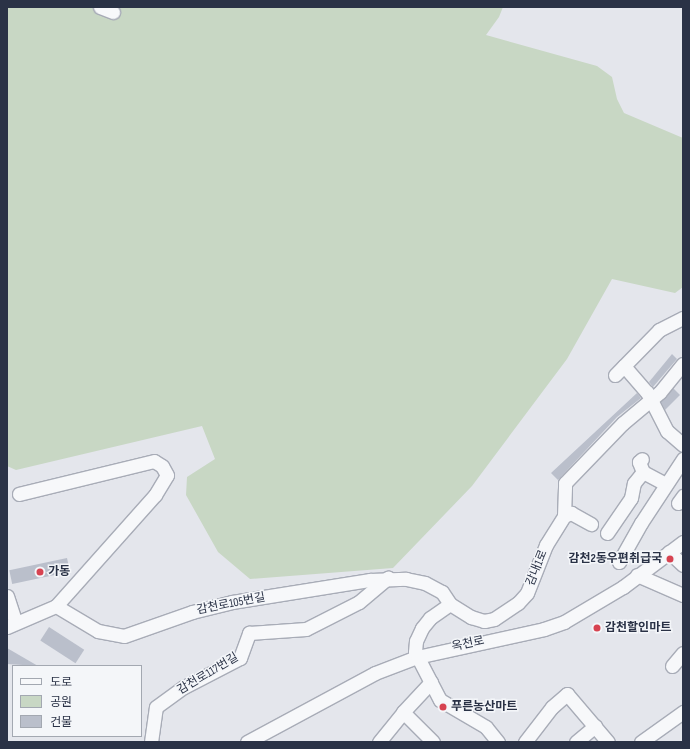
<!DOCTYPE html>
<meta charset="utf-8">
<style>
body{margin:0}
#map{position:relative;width:690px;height:749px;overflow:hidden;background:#e4e6ec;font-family:"Sofia Sans Condensed","Noto Sans KR",sans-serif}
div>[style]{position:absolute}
.green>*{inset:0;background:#c8d7c4}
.building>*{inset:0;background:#babfcb;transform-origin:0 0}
.roads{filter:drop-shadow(1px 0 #a8acb7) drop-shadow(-1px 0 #a8acb7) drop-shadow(0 1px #a8acb7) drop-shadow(0 -1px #a8acb7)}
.minor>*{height:13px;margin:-6.5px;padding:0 6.5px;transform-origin:6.5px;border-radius:6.5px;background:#f7f8fa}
.dots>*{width:11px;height:11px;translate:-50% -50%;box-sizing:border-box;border:2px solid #f4f6f9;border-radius:50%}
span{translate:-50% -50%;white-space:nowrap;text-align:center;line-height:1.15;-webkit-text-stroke:3px #f4f6f9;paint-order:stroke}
.poi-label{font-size:12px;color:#2a3246;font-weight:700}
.right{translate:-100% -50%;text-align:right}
.left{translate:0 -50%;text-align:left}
.street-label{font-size:12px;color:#2a3246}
.frame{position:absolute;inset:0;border:8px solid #2a3246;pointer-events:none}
.legend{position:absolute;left:12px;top:665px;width:130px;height:72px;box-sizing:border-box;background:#f4f6f9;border:1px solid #a3a8b1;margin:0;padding:5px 7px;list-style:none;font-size:12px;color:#2a3246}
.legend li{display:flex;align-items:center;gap:8px;height:20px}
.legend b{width:20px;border:1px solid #a3a8b1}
</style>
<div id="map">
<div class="green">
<i style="clip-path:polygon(7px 7px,503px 7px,499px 17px,486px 35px,597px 66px,612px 77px,617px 99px,624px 113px,683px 138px,683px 287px,675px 293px,612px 279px,567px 359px,472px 486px,393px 568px,250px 579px,218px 552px,186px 495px,187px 477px,215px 459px,202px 426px,16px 470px,7px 466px)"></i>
</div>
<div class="building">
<i style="clip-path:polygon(672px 354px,677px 359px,653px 387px,649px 382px)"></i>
<i style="clip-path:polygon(673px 388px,680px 395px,665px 410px,661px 402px)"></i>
<i style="clip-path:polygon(637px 393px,641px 398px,617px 417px,558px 480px,551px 473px)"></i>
<i style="left:67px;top:558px;width:14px;height:59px;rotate:78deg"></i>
<i style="left:49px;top:627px;width:42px;height:16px;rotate:33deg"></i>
<i style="clip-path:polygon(7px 648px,38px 666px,7px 664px)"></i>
</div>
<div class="roads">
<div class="minor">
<i style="left:100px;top:7px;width:14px;rotate:21deg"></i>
<i style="left:624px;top:366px;width:35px;rotate:49deg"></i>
<i style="left:647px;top:392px;width:44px;rotate:62.9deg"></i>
<i style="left:667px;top:431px;width:21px;rotate:41deg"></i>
<i style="left:615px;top:375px;width:63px;rotate:-45.6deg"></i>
<i style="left:659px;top:330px;width:27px;rotate:-27deg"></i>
<i style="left:643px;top:472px;width:26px;rotate:28deg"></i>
<i style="left:678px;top:503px;width:9px;rotate:-54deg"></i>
<i style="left:564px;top:516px;width:8px;rotate:-23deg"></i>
<i style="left:571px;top:513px;width:23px;rotate:29deg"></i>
<i style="left:607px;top:533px;width:42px;rotate:-55.6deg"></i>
<i style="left:631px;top:498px;width:15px;rotate:-79deg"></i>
<i style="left:634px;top:483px;width:14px;rotate:-51deg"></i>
<i style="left:643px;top:472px;width:11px;rotate:-112deg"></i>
<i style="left:639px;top:462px;width:4px;rotate:-45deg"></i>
<i style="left:669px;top:552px;width:19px;rotate:43deg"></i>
<i style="left:619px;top:562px;width:45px;rotate:-60.6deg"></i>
<i style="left:641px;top:523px;width:77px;rotate:-56.7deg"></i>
<i style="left:637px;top:575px;width:50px;rotate:23.5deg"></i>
<i style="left:7px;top:596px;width:28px;rotate:72deg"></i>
<i style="left:56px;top:606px;width:49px;rotate:30.8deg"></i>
<i style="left:98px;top:631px;width:26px;rotate:11deg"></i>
<i style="left:124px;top:636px;width:72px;rotate:-19.4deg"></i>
<i style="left:192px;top:612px;width:41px;rotate:-14deg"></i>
<i style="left:232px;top:602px;width:140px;rotate:-9.1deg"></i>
<i style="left:370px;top:580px;width:36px;rotate:-2deg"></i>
<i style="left:406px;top:579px;width:19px;rotate:12deg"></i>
<i style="left:425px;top:583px;width:19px;rotate:28deg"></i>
<i style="left:442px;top:592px;width:14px;rotate:56deg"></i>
<i style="left:7px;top:627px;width:53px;rotate:-23.2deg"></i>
<i style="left:56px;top:606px;width:149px;rotate:-48.3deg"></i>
<i style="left:155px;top:495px;width:23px;rotate:-59deg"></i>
<i style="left:167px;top:475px;width:10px;rotate:-119deg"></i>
<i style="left:162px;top:466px;width:9px;rotate:-148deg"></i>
<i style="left:154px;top:461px;width:139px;rotate:166.3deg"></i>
<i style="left:672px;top:666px;width:17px;rotate:-50deg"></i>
<i style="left:431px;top:682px;width:41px;rotate:133deg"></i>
<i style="left:403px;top:712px;width:42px;rotate:45deg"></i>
<i style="left:151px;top:742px;width:35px;rotate:-82deg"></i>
<i style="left:156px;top:707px;width:34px;rotate:-36deg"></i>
<i style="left:184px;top:687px;width:63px;rotate:-27.4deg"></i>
<i style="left:240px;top:658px;width:27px;rotate:-70deg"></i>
<i style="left:249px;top:633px;width:57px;rotate:-4deg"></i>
<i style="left:306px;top:629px;width:59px;rotate:-27deg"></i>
<i style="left:359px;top:602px;width:38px;rotate:-40deg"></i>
<i style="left:247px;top:742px;width:145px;rotate:-28.3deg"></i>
<i style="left:375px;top:673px;width:45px;rotate:-20.9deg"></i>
<i style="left:417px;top:657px;width:130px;rotate:-12.4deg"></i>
<i style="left:544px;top:629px;width:21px;rotate:-19deg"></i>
<i style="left:564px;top:622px;width:69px;rotate:-30.7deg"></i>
<i style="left:623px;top:587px;width:75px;rotate:-36.9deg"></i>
<i style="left:379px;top:742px;width:38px;rotate:-51deg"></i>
<i style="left:498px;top:742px;width:19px;rotate:-129deg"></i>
<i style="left:486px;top:727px;width:53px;rotate:-149.6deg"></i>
<i style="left:440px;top:700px;width:54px;rotate:-117.5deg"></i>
<i style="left:415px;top:652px;width:11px;rotate:-85deg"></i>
<i style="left:416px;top:641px;width:14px;rotate:-65deg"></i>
<i style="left:422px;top:628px;width:13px;rotate:-51deg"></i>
<i style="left:430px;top:618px;width:24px;rotate:-35deg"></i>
<i style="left:450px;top:604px;width:25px;rotate:32deg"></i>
<i style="left:471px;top:617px;width:14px;rotate:17deg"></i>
<i style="left:484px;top:621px;width:10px;rotate:-11deg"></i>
<i style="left:494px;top:619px;width:29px;rotate:-34deg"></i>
<i style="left:518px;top:603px;width:13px;rotate:-48deg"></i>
<i style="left:527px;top:593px;width:52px;rotate:-68.4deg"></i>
<i style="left:546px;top:545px;width:34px;rotate:-58deg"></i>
<i style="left:564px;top:516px;width:33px;rotate:-88deg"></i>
<i style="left:565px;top:483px;width:83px;rotate:-46deg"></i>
<i style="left:623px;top:423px;width:48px;rotate:-40deg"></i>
<i style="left:660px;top:392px;width:36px;rotate:-51deg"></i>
<i style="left:525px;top:742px;width:44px;rotate:-52.4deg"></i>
<i style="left:552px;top:707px;width:20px;rotate:-41deg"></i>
<i style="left:567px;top:694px;width:63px;rotate:49.5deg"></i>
<i style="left:576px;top:742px;width:25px;rotate:-40deg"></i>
<i style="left:641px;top:742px;width:52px;rotate:-35.5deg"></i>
</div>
</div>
<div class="dots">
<i style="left:670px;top:559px;background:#d74351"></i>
<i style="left:40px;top:572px;background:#d74351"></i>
<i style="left:597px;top:628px;background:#d74351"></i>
<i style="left:443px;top:707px;background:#d74351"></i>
</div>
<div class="poi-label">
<span class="right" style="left:662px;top:559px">감천2동우편취급국</span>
<span class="left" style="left:48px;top:572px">가동</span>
<span class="left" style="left:605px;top:628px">감천할인마트</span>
<span class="left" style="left:451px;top:707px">푸른농산마트</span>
</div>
<div class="street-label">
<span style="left:537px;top:568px;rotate:-68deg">감내1로</span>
<span style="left:231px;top:604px;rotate:-11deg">감천로105번길</span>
<span style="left:468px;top:644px;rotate:-12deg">옥천로</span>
<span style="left:208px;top:674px;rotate:-31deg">감천로117번길</span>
</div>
<div class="frame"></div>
<ul class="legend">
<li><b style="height:5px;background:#f7f8fa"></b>도로</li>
<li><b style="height:11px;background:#c8d7c4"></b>공원</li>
<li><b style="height:11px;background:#babfcb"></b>건물</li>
</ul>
</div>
